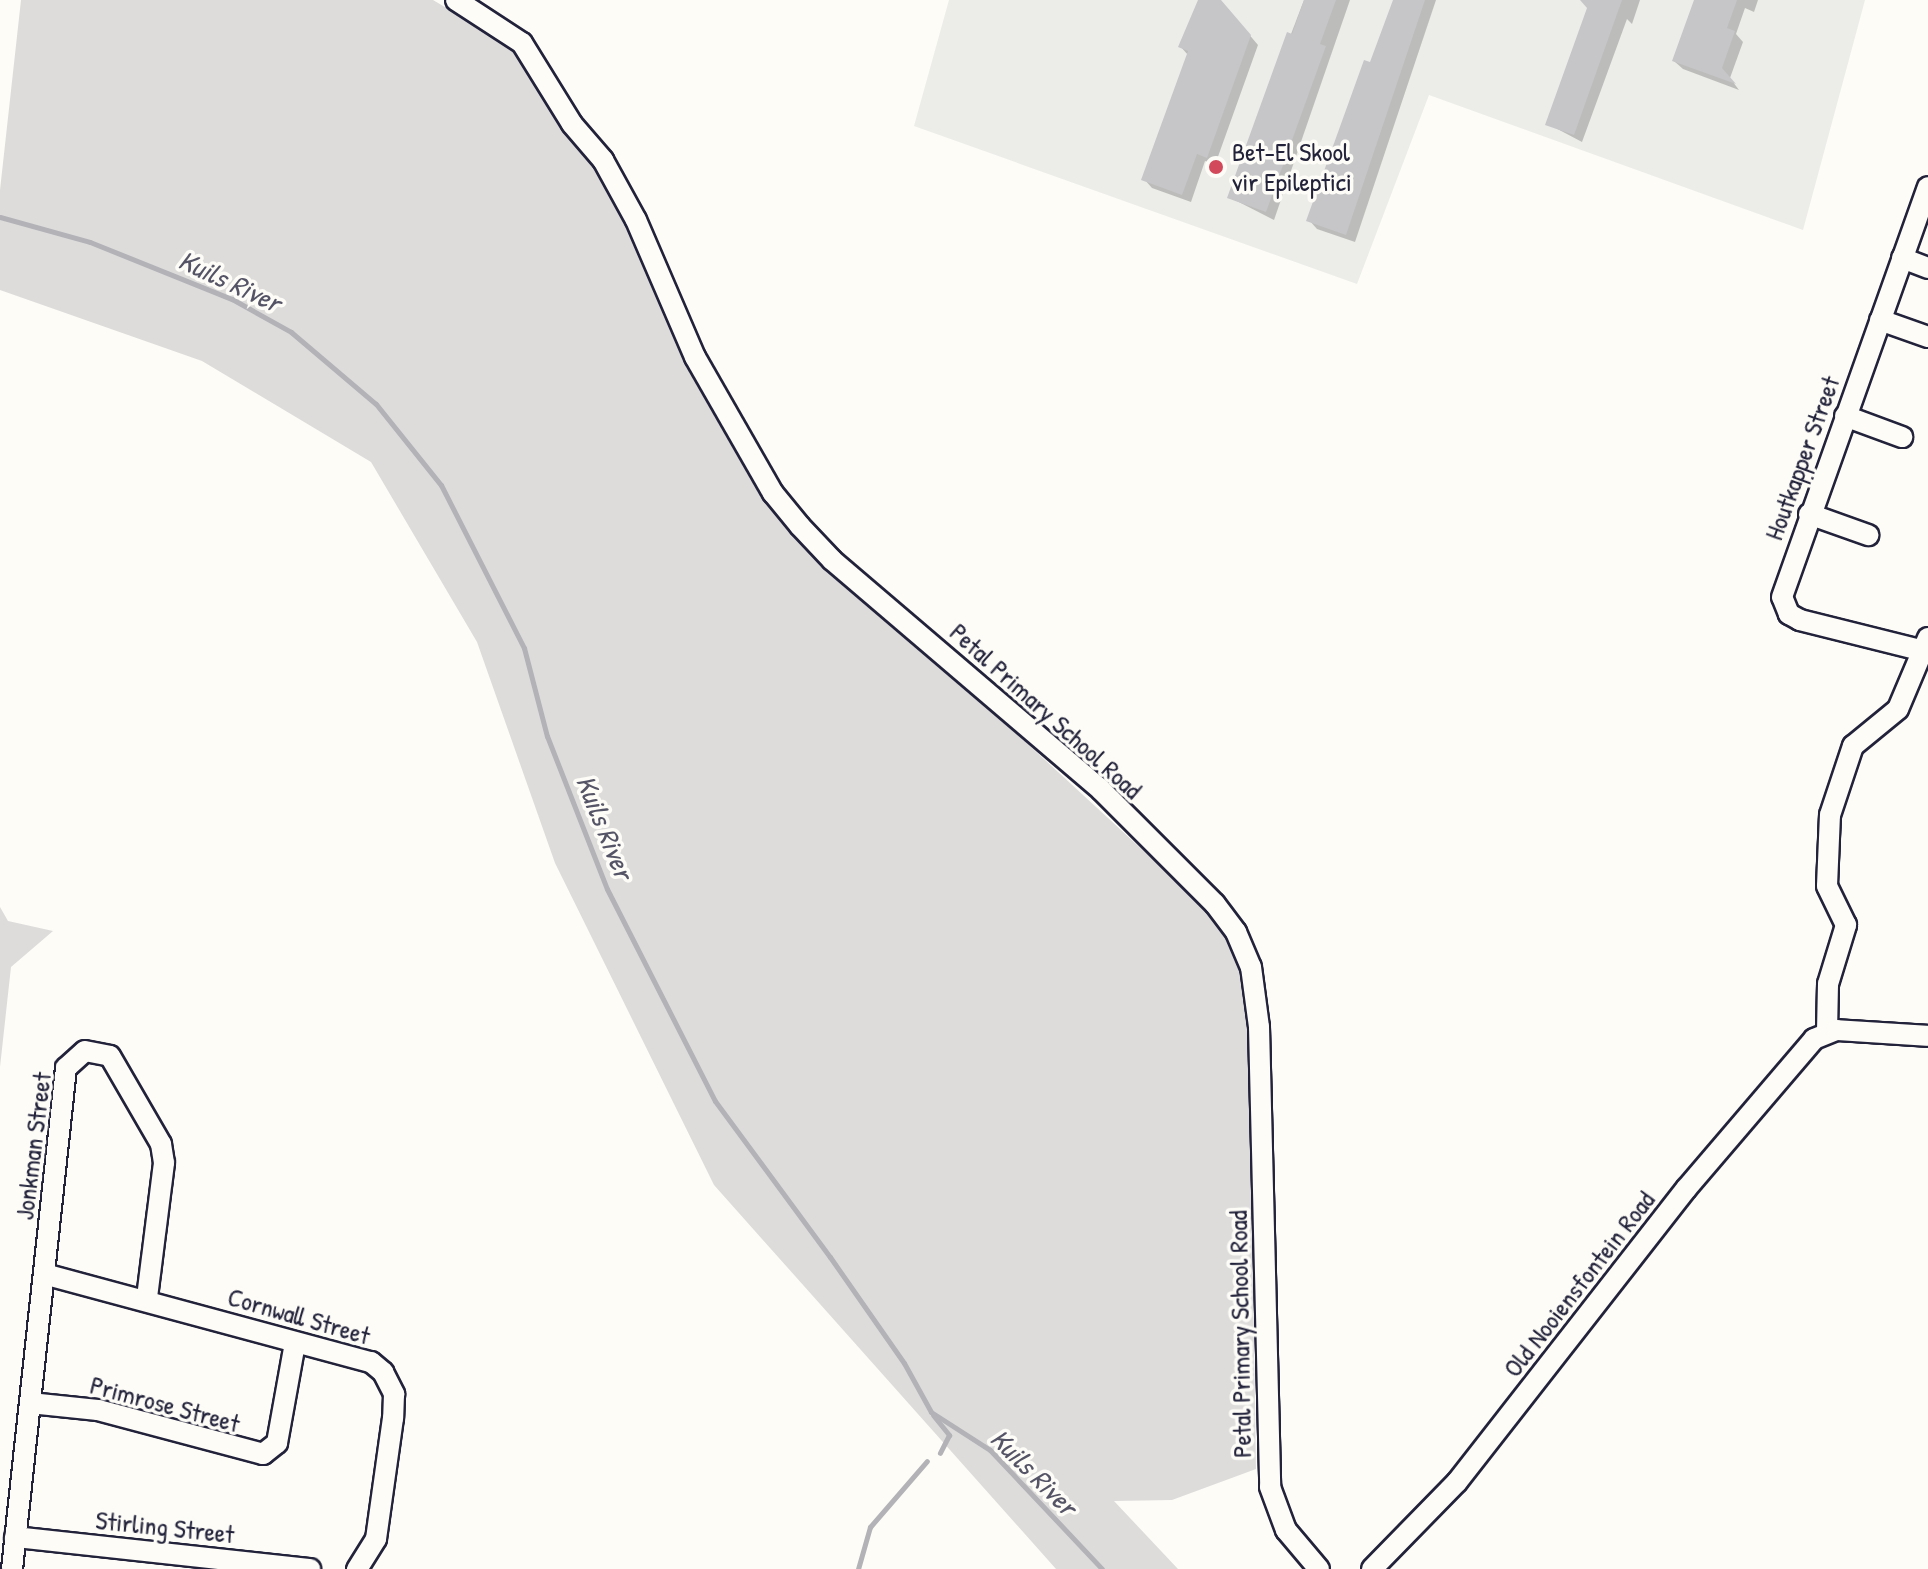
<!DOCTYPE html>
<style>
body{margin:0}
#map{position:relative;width:1928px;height:1569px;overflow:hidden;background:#fdfcf7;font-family:"Patrick Hand",sans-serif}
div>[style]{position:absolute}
.built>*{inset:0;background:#ecece9}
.green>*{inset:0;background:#dddcdb}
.shadow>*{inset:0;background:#0003}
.stream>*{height:5px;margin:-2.5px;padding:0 2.5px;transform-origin:2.5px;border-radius:2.5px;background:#b2b2b7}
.building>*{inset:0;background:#c6c6c8}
.roads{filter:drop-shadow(2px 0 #22223b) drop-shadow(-2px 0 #22223b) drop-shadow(0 2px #22223b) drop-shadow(0 -2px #22223b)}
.minor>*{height:20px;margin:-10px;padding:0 10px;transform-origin:10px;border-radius:10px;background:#fdfcf7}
.dots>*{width:22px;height:22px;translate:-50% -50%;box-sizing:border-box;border:4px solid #fdfcf7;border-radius:50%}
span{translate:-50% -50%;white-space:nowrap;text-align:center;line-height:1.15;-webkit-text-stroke:7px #fdfcf7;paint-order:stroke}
.poi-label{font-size:26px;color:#22223b}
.left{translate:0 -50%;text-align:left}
.street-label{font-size:26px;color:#22223b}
.water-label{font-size:28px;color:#545466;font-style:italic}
</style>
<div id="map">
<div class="built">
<i style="clip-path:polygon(949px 0,1865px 0,1803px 230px,1429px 95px,1357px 284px,914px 126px)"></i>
</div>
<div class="green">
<i style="clip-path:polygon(21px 0,433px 0,516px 49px,595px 160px,756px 471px,929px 653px,1211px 913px,1245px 974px,1249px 1015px,1256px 1469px,1172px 1500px,1114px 1501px,1178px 1569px,1056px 1569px,714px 1185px,555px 863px,477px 642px,371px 462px,202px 361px,0 290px,0 190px)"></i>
<i style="clip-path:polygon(0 907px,8px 921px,53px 931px,11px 967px,0 1067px)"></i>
</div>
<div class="shadow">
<i style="clip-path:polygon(1202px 0,1220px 0,1258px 45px,1215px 165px,1205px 161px,1191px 202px,1152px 188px,1144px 179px,1188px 55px,1180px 46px)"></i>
<i style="clip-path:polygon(1304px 0,1350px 0,1274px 220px,1229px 197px)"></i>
<i style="clip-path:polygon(1395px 0,1436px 0,1355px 242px,1317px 229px,1309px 220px)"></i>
<i style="clip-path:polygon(1596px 0,1640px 0,1632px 24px,1627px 19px,1582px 142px,1548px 124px)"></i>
<i style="clip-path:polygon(1696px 0,1758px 0,1754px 12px,1745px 8px,1736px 34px,1743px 42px,1730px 78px,1739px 90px,1683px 69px,1674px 61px)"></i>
</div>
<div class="stream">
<i style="left:0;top:217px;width:93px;rotate:15.5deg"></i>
<i style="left:90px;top:242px;width:153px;rotate:21.9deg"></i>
<i style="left:232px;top:299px;width:68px;rotate:29.2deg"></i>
<i style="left:291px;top:332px;width:111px;rotate:40.3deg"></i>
<i style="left:376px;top:404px;width:104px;rotate:51.3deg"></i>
<i style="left:441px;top:485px;width:183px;rotate:63deg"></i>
<i style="left:524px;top:648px;width:91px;rotate:75.4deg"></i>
<i style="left:547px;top:736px;width:164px;rotate:68.6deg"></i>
<i style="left:607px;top:889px;width:238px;rotate:63deg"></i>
<i style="left:715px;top:1101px;width:194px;rotate:53.6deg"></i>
<i style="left:830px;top:1257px;width:129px;rotate:55.1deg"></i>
<i style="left:904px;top:1363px;width:56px;rotate:61.1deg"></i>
<i style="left:931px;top:1412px;width:70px;rotate:32.8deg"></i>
<i style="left:990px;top:1450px;width:163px;rotate:46.7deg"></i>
<i style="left:933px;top:1415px;width:26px;rotate:51deg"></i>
<i style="left:949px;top:1435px;width:20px;rotate:117deg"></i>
<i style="left:858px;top:1569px;width:44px;rotate:-74.1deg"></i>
<i style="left:870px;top:1527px;width:87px;rotate:-49.2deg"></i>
</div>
<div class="building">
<i style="clip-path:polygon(1198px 0,1221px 0,1251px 35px,1207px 158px,1197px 154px,1182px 195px,1141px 180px,1188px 51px,1178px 47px)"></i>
<i style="clip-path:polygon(1304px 0,1336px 0,1320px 44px,1326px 46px,1266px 212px,1227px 198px,1287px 32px,1292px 34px)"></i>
<i style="clip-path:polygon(1393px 0,1425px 0,1346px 235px,1306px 221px,1364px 60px,1370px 62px)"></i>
<i style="clip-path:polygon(1580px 0,1622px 0,1574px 135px,1545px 125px,1587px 8px)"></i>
<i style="clip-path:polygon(1694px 0,1737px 0,1727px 28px,1735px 31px,1722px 68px,1736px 84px,1672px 61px)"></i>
</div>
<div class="roads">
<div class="minor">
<i style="left:456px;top:0;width:79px;rotate:33.1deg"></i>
<i style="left:522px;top:43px;width:95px;rotate:58.3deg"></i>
<i style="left:572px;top:124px;width:48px;rotate:49.3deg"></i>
<i style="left:603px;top:160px;width:68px;rotate:61.2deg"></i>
<i style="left:636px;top:220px;width:149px;rotate:66.7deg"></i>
<i style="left:695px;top:357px;width:157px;rotate:60.2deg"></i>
<i style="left:773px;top:493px;width:43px;rotate:50.7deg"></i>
<i style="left:800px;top:526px;width:47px;rotate:46.7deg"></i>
<i style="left:832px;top:560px;width:354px;rotate:40.5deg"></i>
<i style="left:1101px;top:790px;width:161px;rotate:45deg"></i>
<i style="left:1215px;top:904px;width:35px;rotate:53deg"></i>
<i style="left:1236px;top:932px;width:38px;rotate:67deg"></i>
<i style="left:1251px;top:967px;width:61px;rotate:82.4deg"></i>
<i style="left:1259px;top:1027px;width:460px;rotate:88.6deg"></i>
<i style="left:1270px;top:1487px;width:46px;rotate:69.6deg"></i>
<i style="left:1286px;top:1530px;width:51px;rotate:49.8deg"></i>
<i style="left:1902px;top:258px;width:28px;rotate:21deg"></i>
<i style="left:1880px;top:320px;width:51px;rotate:19.5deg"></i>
<i style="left:1845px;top:416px;width:61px;rotate:20.2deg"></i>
<i style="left:1809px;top:514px;width:63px;rotate:19.6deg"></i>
<i style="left:1924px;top:651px;width:128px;rotate:-166deg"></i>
<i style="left:1800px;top:620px;width:13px;rotate:-151deg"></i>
<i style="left:1789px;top:614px;width:18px;rotate:-112deg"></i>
<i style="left:1782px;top:597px;width:435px;rotate:-70.4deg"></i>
<i style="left:1827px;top:1032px;width:48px;rotate:-88.8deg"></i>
<i style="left:1828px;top:984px;width:62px;rotate:-73deg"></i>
<i style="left:1846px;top:925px;width:43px;rotate:-116deg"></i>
<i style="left:1827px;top:886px;width:71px;rotate:-87.6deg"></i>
<i style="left:1830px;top:815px;width:73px;rotate:-71.6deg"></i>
<i style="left:1853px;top:746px;width:58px;rotate:-39.4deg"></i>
<i style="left:1898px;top:709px;width:77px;rotate:-67.1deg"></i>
<i style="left:44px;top:1274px;width:339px;rotate:15.1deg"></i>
<i style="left:371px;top:1362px;width:16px;rotate:40deg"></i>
<i style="left:383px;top:1372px;width:25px;rotate:63deg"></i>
<i style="left:394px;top:1394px;width:24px;rotate:92deg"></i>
<i style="left:393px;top:1418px;width:122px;rotate:98deg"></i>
<i style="left:376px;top:1539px;width:36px;rotate:122deg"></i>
<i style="left:30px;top:1403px;width:68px;rotate:5.9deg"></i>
<i style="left:98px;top:1410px;width:171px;rotate:14.9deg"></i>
<i style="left:263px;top:1454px;width:18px;rotate:-38deg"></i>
<i style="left:277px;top:1443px;width:102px;rotate:-79.8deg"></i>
<i style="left:15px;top:1537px;width:297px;rotate:6.2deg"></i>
<i style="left:12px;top:1569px;width:504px;rotate:-83.85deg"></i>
<i style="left:66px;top:1068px;width:25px;rotate:-42deg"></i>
<i style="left:85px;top:1051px;width:25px;rotate:11deg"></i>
<i style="left:110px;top:1056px;width:102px;rotate:59.9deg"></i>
<i style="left:161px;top:1144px;width:19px;rotate:81deg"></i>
<i style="left:164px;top:1163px;width:136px;rotate:97.2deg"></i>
<i style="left:1372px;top:1569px;width:122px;rotate:-45.7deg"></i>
<i style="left:1457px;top:1482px;width:372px;rotate:-52deg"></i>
<i style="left:1686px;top:1189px;width:197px;rotate:-49.5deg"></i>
<i style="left:1814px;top:1039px;width:24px;rotate:-22deg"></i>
<i style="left:1836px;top:1030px;width:92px;rotate:3.7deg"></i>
</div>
</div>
<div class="dots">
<i style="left:1216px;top:167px;background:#d1495b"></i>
</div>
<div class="poi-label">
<span class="left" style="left:1232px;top:167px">Bet-El Skool<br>vir Epileptici</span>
</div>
<div class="street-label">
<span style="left:1802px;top:458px;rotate:-70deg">Houtkapper Street</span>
<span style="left:1046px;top:711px;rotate:42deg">Petal Primary School Road</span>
<span style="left:33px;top:1146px;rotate:-83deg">Jonkman Street</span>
<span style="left:1579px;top:1284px;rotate:-52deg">Old Nooiensfontein Road</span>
<span style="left:299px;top:1316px;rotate:16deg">Cornwall Street</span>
<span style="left:1240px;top:1334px;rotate:-91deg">Petal Primary School Road</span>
<span style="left:165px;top:1404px;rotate:15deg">Primrose Street</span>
<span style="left:165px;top:1527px;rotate:6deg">Stirling Street</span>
</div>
<div class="water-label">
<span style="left:230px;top:281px;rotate:25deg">Kuils River</span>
<span style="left:605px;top:827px;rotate:68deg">Kuils River</span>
<span style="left:1034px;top:1472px;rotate:45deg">Kuils River</span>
</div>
</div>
